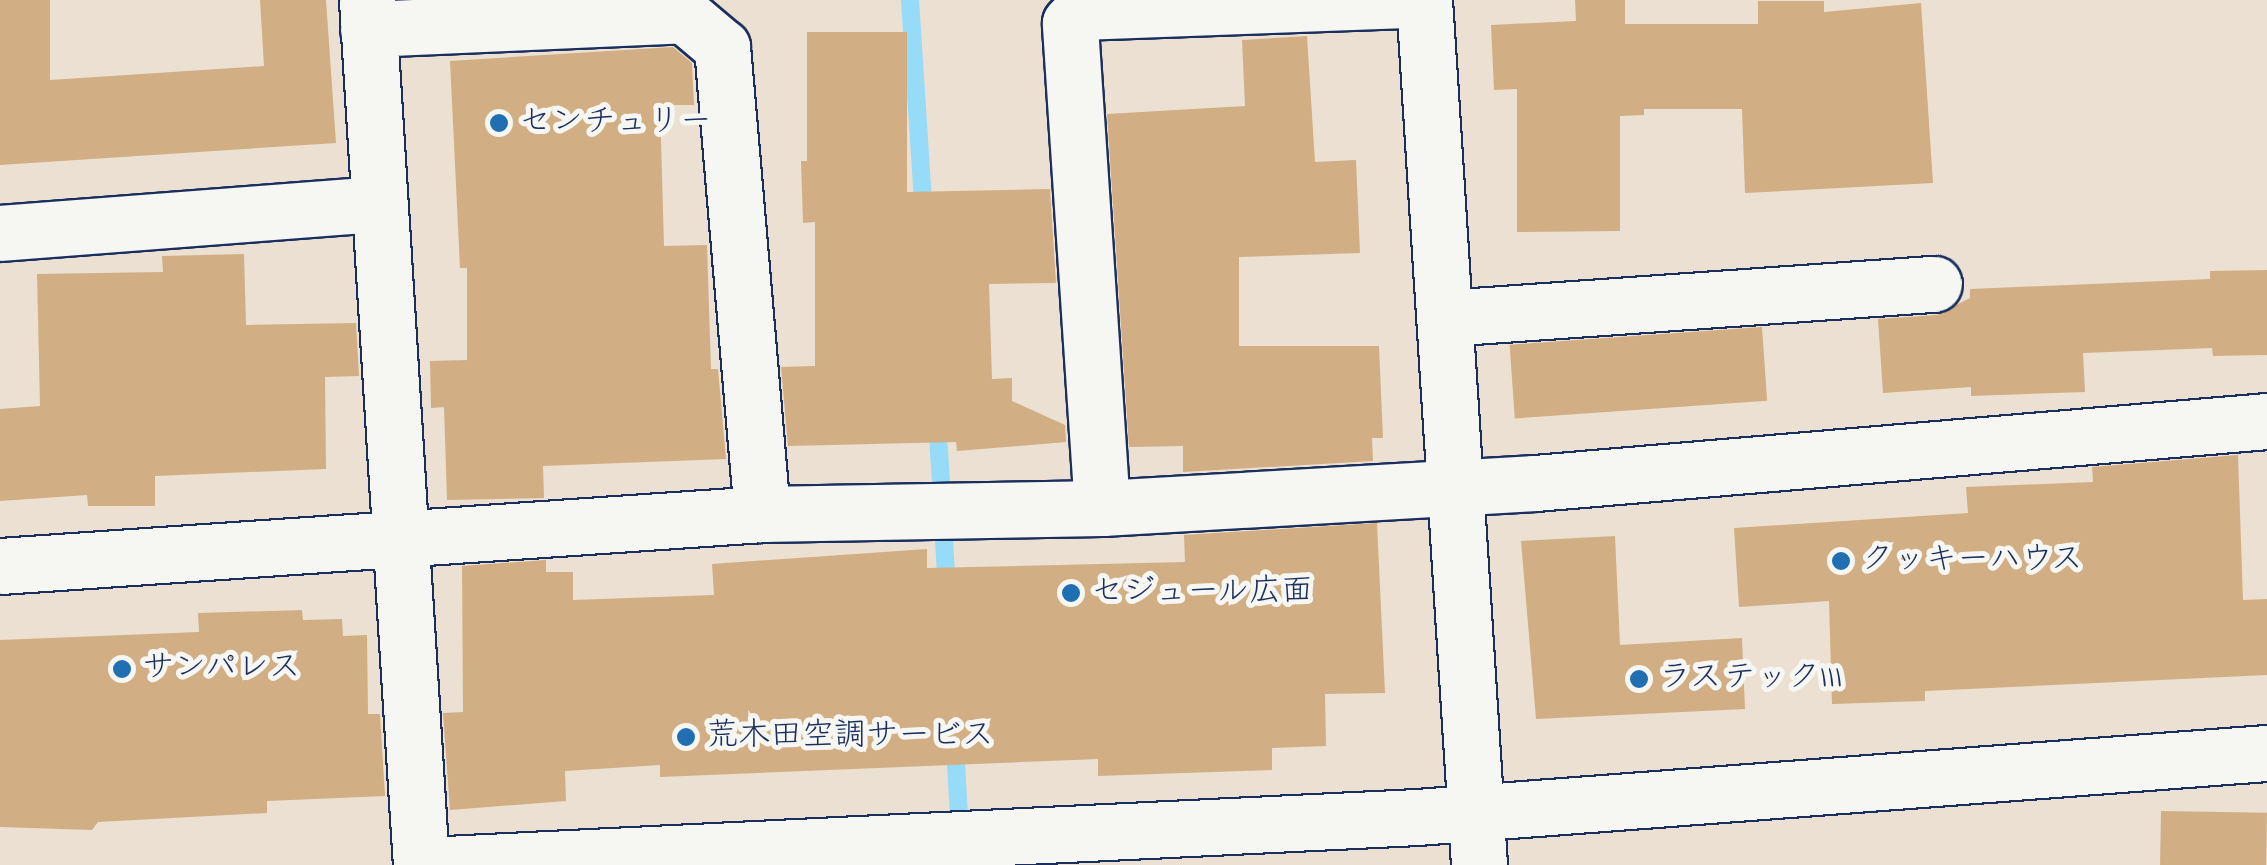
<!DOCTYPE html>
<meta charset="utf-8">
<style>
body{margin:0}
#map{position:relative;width:2267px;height:865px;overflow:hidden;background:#ebe0d1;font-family:"Indie Flower","Klee One",sans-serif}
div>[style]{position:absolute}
.stream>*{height:18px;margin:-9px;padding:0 9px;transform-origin:9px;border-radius:9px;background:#96dbf8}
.building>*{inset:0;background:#d2ae84;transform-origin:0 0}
.roads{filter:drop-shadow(2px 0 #1b2f5e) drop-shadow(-2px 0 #1b2f5e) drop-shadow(0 2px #1b2f5e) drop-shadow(0 -2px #1b2f5e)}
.minor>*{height:55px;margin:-27.5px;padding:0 27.5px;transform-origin:27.5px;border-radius:27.5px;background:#f6f6f2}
.dots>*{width:28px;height:28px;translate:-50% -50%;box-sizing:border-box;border:5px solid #f6f6f2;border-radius:50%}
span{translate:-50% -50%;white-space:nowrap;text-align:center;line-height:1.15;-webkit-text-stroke:10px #f6f6f2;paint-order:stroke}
.poi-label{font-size:32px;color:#1b2f5e}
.left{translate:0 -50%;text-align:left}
</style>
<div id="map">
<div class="stream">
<i style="left:910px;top:0;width:214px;rotate:86.3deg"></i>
<i style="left:937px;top:420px;width:62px;rotate:86.3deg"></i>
<i style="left:944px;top:540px;width:50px;rotate:86.6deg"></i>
<i style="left:955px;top:745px;width:72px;rotate:86.8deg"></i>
</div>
<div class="building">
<i style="clip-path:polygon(0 0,50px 0,50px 80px,264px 66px,260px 0,326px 0,336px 143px,0 165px)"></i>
<i style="clip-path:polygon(1575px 0,1625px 0,1625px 24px,1758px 24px,1758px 1px,1824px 1px,1824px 12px,1921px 3px,1933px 183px,1745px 193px,1742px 109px,1644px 109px,1644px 115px,1620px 116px,1620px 231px,1517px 232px,1517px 89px,1494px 90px,1491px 25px,1576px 21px)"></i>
<i style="clip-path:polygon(807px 32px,907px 32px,907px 192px,1050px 189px,1056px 283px,989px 284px,992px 379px,1012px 378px,1012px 401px,1065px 425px,1066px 442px,957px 451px,956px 442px,788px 446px,781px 367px,815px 366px,815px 222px,803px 223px,801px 161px,807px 161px)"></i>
<i style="clip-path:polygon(1307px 36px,1315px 162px,1356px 160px,1360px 253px,1239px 257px,1239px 346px,1379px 346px,1383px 438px,1372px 438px,1373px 461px,1183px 472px,1183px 446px,1129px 447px,1107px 114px,1245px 106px,1242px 40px)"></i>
<i style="clip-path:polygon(673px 47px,692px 63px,694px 105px,660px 105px,664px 246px,707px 245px,711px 369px,718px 369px,726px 459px,543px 466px,544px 498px,447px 500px,444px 407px,431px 408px,430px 361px,467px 360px,467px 268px,460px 268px,450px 61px)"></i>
<i style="clip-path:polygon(244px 254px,246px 325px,356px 323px,359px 376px,325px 377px,326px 469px,155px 476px,155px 506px,88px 506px,87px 495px,0 501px,0 409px,40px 406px,37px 274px,163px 272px,162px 256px)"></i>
<i style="clip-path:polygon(2267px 270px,2267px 355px,2213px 356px,2212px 348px,2083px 353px,2085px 392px,1971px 396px,1971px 387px,1883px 393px,1878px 319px,1937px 315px,1970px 298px,1970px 289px,2210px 279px,2210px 271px)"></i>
<i style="left:1762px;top:327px;width:74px;height:253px;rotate:86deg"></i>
<i style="clip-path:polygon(2238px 455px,2243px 600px,2267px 599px,2267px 675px,1925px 691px,1925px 701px,1832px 704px,1829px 601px,1739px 607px,1734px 528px,1968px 513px,1966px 487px,2093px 482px,2092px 467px)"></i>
<i style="clip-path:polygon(1377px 523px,1385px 693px,1325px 694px,1326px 746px,1272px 748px,1272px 770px,1098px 776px,1098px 759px,660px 777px,660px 765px,565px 771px,566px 801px,450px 810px,443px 713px,463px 712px,462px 566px,546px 560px,546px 572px,573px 572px,573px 600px,714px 595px,712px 564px,927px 549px,927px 568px,1185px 562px,1184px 535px)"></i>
<i style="clip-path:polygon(1615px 536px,1620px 645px,1742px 638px,1745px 709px,1536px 719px,1521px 541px)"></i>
<i style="clip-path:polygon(302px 610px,303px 620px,342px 619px,343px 636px,367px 635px,368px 714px,380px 714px,385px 796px,267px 801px,267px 813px,98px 822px,92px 830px,0 827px,0 640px,199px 632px,198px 613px)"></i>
<i style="left:2161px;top:811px;width:106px;height:54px;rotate:1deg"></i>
</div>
<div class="roads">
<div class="minor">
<i style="left:367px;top:0;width:867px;rotate:86.43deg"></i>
<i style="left:1424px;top:0;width:867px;rotate:86.36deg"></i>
<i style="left:368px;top:29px;width:316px;rotate:-2.5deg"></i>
<i style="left:684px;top:15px;width:50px;rotate:40.1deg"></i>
<i style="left:722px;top:47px;width:469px;rotate:85.1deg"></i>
<i style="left:0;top:233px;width:378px;rotate:-4.4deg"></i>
<i style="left:1445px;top:318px;width:490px;rotate:-4deg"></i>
<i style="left:1102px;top:508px;width:486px;rotate:-93.8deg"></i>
<i style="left:1070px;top:23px;width:15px;rotate:-48deg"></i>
<i style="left:1080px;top:12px;width:326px;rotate:-2.1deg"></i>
<i style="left:0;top:566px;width:764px;rotate:-3.9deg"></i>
<i style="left:762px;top:514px;width:340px;rotate:-1deg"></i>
<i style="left:1102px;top:508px;width:434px;rotate:-3.3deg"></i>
<i style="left:1535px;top:483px;width:735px;rotate:-4.84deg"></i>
<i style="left:425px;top:865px;width:993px;rotate:-2.77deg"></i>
<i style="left:1417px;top:817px;width:852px;rotate:-4.31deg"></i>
</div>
</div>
<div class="dots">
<i style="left:499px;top:123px;background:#1f6fb2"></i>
<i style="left:1841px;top:561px;background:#1f6fb2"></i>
<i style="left:1071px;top:593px;background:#1f6fb2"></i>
<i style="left:122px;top:669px;background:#1f6fb2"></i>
<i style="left:1639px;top:679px;background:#1f6fb2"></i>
<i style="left:686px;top:737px;background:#1f6fb2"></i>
</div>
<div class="poi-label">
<span class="left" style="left:519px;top:123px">センチュリー</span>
<span class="left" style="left:1861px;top:561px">クッキーハウス</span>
<span class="left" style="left:1091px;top:593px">セジュール広面</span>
<span class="left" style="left:142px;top:669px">サンパレス</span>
<span class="left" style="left:1659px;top:679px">ラステックIII</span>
<span class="left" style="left:706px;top:737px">荒木田空調サービス</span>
</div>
</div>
